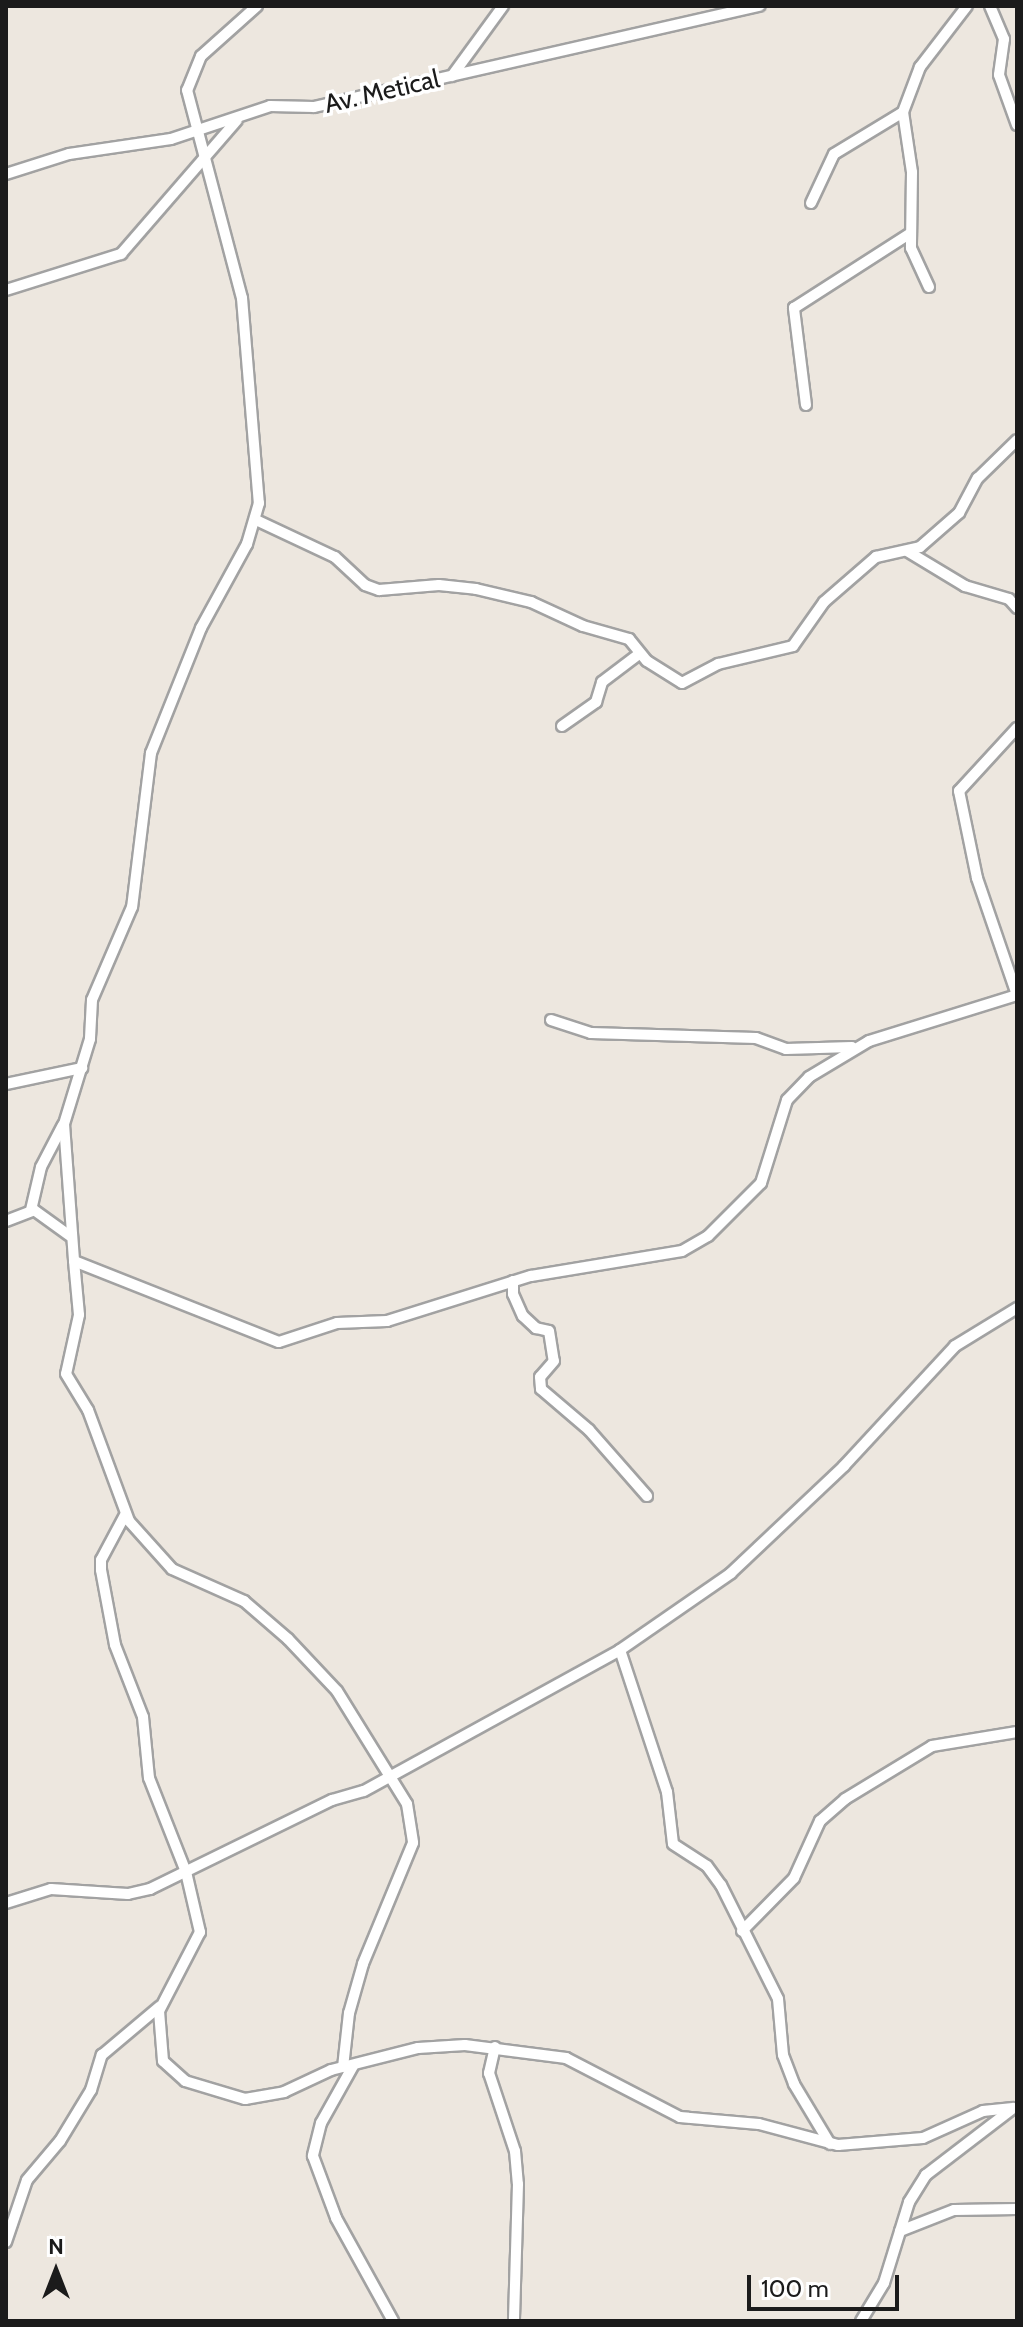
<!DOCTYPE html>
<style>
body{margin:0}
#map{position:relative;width:1023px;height:2327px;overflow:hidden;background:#ede7df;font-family:Cabin,sans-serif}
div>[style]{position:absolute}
.roads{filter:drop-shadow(2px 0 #a2a2a2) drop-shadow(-2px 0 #a2a2a2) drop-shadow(0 2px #a2a2a2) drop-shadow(0 -2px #a2a2a2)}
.minor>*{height:10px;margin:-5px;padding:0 5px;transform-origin:5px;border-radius:5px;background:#fff}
span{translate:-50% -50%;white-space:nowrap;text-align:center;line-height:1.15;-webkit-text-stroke:7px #fff;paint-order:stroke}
.street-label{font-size:26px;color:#1b1b1b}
.frame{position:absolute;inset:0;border:8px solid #1b1b1b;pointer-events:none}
.north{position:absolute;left:16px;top:2231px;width:80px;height:80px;-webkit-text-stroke:6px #fff;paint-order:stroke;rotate:0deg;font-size:22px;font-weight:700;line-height:32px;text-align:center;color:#1b1b1b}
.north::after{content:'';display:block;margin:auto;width:28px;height:36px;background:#1b1b1b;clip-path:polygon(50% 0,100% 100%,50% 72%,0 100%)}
.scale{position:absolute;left:747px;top:2275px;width:152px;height:36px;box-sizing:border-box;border:4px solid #1b1b1b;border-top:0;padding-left:10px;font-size:24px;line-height:28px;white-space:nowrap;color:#1b1b1b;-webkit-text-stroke:6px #fff;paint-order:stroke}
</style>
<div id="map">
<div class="roads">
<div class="minor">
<i style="left:257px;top:6px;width:75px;rotate:138.2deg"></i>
<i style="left:201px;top:56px;width:37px;rotate:112deg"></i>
<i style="left:187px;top:90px;width:215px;rotate:75.2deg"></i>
<i style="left:242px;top:298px;width:206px;rotate:85.3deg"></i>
<i style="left:259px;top:503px;width:43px;rotate:106.3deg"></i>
<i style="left:247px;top:544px;width:96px;rotate:118.7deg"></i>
<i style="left:201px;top:628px;width:135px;rotate:111.8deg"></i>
<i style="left:151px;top:753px;width:155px;rotate:97deg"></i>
<i style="left:132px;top:907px;width:101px;rotate:113.3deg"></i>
<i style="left:92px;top:1000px;width:39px;rotate:93deg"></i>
<i style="left:90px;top:1039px;width:89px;rotate:107deg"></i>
<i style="left:64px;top:1124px;width:137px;rotate:85.8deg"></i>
<i style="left:74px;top:1261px;width:220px;rotate:21.6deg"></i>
<i style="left:279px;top:1342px;width:61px;rotate:-18.1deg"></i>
<i style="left:337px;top:1323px;width:50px;rotate:-2.3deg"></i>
<i style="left:387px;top:1321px;width:151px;rotate:-17.4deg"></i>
<i style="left:531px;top:1276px;width:153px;rotate:-9.4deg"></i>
<i style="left:682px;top:1251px;width:30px;rotate:-30deg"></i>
<i style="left:708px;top:1236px;width:75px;rotate:-45deg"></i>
<i style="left:761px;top:1183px;width:87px;rotate:-72.6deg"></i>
<i style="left:787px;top:1100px;width:32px;rotate:-46deg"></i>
<i style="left:809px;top:1077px;width:70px;rotate:-31deg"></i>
<i style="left:869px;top:1041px;width:155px;rotate:-17.3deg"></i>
<i style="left:990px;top:6px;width:36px;rotate:67deg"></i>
<i style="left:1004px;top:39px;width:36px;rotate:98deg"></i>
<i style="left:999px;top:75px;width:53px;rotate:70.2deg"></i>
<i style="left:452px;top:76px;width:87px;rotate:-53.9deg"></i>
<i style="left:903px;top:112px;width:61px;rotate:81.5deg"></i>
<i style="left:912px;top:172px;width:76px;rotate:90.8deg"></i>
<i style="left:911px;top:248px;width:43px;rotate:65.2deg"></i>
<i style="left:6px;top:174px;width:66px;rotate:-17.6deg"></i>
<i style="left:69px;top:154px;width:103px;rotate:-8.4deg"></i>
<i style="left:171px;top:139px;width:104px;rotate:-18.4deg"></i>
<i style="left:270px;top:106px;width:44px;rotate:1.3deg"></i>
<i style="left:314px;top:107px;width:457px;rotate:-12.8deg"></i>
<i style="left:811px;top:203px;width:54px;rotate:-64.9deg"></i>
<i style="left:834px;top:154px;width:81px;rotate:-31.3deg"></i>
<i style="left:903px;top:112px;width:48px;rotate:-69.3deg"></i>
<i style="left:920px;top:67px;width:77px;rotate:-52.4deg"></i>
<i style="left:6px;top:290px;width:121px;rotate:-17.4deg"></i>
<i style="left:121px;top:254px;width:177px;rotate:-49.1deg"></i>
<i style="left:806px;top:405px;width:98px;rotate:-97.1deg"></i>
<i style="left:794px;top:308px;width:139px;rotate:-32.7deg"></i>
<i style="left:256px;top:520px;width:87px;rotate:25.1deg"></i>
<i style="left:335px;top:557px;width:41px;rotate:43deg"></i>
<i style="left:365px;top:585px;width:15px;rotate:20deg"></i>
<i style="left:379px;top:590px;width:60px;rotate:-4.8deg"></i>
<i style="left:439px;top:585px;width:37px;rotate:6deg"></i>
<i style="left:476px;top:589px;width:57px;rotate:13.3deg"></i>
<i style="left:531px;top:602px;width:57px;rotate:24.8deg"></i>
<i style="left:583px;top:626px;width:48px;rotate:15.8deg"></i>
<i style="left:629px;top:639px;width:28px;rotate:51deg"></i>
<i style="left:647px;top:661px;width:41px;rotate:32.2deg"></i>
<i style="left:682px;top:683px;width:41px;rotate:-27.8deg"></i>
<i style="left:718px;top:664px;width:77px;rotate:-13.5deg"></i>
<i style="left:793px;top:646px;width:54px;rotate:-54.8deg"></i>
<i style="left:824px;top:602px;width:69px;rotate:-40.9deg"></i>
<i style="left:876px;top:557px;width:45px;rotate:-12.8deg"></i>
<i style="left:920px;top:547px;width:52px;rotate:-41.1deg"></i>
<i style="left:959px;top:513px;width:40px;rotate:-62deg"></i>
<i style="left:978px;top:478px;width:54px;rotate:-44.3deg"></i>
<i style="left:907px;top:551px;width:68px;rotate:31.1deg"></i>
<i style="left:965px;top:586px;width:46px;rotate:16.5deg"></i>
<i style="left:1009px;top:599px;width:12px;rotate:48deg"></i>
<i style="left:562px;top:726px;width:42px;rotate:-35.2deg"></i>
<i style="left:596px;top:702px;width:21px;rotate:-73deg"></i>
<i style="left:602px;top:682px;width:46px;rotate:-37.1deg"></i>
<i style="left:1017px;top:995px;width:124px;rotate:-108.9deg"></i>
<i style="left:977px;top:878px;width:89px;rotate:-101.7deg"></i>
<i style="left:959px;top:791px;width:86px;rotate:-47.4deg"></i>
<i style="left:551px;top:1020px;width:42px;rotate:18deg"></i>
<i style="left:591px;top:1033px;width:165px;rotate:1.7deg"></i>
<i style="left:756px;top:1038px;width:32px;rotate:20deg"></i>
<i style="left:786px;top:1049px;width:66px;rotate:-1.7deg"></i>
<i style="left:6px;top:1084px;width:78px;rotate:-11.9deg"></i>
<i style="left:31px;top:1210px;width:44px;rotate:-76.9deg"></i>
<i style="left:41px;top:1167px;width:47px;rotate:-62.4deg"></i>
<i style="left:6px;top:1221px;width:30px;rotate:-21deg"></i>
<i style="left:34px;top:1210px;width:44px;rotate:35.8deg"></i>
<i style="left:74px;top:1261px;width:54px;rotate:84.7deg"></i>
<i style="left:79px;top:1315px;width:60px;rotate:102.4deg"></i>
<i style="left:66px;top:1374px;width:42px;rotate:58.6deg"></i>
<i style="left:88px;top:1410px;width:118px;rotate:69.7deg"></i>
<i style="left:129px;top:1521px;width:64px;rotate:48.1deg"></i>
<i style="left:172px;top:1569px;width:79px;rotate:24deg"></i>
<i style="left:244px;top:1601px;width:58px;rotate:40.8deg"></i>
<i style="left:288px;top:1639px;width:71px;rotate:46.7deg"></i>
<i style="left:337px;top:1691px;width:133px;rotate:58.2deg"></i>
<i style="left:407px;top:1804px;width:39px;rotate:81deg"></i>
<i style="left:413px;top:1843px;width:131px;rotate:112.5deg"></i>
<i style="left:363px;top:1964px;width:51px;rotate:105.9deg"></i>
<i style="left:349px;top:2013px;width:54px;rotate:96.3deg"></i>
<i style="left:513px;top:1281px;width:13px;rotate:90deg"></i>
<i style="left:513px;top:1294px;width:24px;rotate:66deg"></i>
<i style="left:523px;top:1316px;width:18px;rotate:43deg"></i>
<i style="left:536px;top:1328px;width:13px;rotate:13deg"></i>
<i style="left:549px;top:1331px;width:30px;rotate:81deg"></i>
<i style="left:554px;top:1361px;width:21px;rotate:131deg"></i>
<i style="left:540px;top:1377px;width:12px;rotate:85deg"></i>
<i style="left:541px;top:1389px;width:63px;rotate:40.5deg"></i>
<i style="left:589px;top:1430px;width:88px;rotate:48.7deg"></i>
<i style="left:125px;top:1515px;width:51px;rotate:118.1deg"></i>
<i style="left:101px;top:1560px;width:10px;rotate:90deg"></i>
<i style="left:101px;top:1570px;width:76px;rotate:79.4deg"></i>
<i style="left:115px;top:1645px;width:77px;rotate:68.7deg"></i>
<i style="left:143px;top:1717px;width:61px;rotate:84.4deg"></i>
<i style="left:149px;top:1778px;width:101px;rotate:68.5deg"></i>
<i style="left:186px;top:1872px;width:62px;rotate:76.9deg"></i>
<i style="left:200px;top:1932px;width:89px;rotate:117.4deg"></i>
<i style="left:159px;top:2011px;width:50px;rotate:85.4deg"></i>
<i style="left:163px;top:2061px;width:30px;rotate:42deg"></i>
<i style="left:185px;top:2081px;width:63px;rotate:16.7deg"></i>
<i style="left:245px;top:2099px;width:40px;rotate:-10deg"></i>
<i style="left:284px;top:2092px;width:52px;rotate:-25.1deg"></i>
<i style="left:331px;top:2070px;width:90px;rotate:-14.2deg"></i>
<i style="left:418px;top:2048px;width:47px;rotate:-3.7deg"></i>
<i style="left:465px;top:2045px;width:102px;rotate:7.3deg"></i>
<i style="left:566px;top:2058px;width:128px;rotate:27.4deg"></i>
<i style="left:680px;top:2117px;width:79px;rotate:5.1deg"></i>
<i style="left:759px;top:2124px;width:82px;rotate:14.9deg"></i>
<i style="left:838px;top:2145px;width:85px;rotate:-4.7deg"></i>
<i style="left:923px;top:2138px;width:66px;rotate:-24.2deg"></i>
<i style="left:983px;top:2111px;width:30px;rotate:-6deg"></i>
<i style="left:620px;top:1650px;width:150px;rotate:71.7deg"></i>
<i style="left:667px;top:1792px;width:52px;rotate:83.4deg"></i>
<i style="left:673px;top:1844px;width:40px;rotate:32.9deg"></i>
<i style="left:707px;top:1866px;width:24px;rotate:54deg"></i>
<i style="left:721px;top:1885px;width:127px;rotate:63.4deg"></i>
<i style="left:778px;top:1999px;width:56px;rotate:84.9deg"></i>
<i style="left:783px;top:2055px;width:31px;rotate:69deg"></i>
<i style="left:794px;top:2084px;width:70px;rotate:59deg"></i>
<i style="left:6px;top:1903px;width:47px;rotate:-17.3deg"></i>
<i style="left:51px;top:1889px;width:77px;rotate:3.7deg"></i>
<i style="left:128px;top:1894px;width:23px;rotate:-13deg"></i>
<i style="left:150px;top:1889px;width:203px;rotate:-26.1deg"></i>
<i style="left:332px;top:1800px;width:33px;rotate:-16deg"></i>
<i style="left:364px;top:1791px;width:292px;rotate:-28.8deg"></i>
<i style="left:620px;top:1650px;width:135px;rotate:-34.7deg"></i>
<i style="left:731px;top:1573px;width:156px;rotate:-43.4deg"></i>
<i style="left:844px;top:1466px;width:163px;rotate:-47.2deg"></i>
<i style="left:955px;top:1346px;width:73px;rotate:-31.5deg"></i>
<i style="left:742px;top:1931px;width:74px;rotate:-45.5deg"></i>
<i style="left:794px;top:1878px;width:63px;rotate:-65.5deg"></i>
<i style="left:820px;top:1821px;width:33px;rotate:-41deg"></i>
<i style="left:845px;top:1799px;width:102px;rotate:-31.3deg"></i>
<i style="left:932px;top:1746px;width:86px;rotate:-9.4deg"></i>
<i style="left:495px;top:2047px;width:27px;rotate:103deg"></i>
<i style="left:489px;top:2073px;width:82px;rotate:71.6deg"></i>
<i style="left:515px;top:2151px;width:33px;rotate:85deg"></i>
<i style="left:518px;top:2184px;width:137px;rotate:91.7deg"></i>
<i style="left:353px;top:2066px;width:65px;rotate:119.3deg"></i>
<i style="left:321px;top:2123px;width:34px;rotate:104deg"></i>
<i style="left:313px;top:2156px;width:66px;rotate:69.6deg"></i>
<i style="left:336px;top:2218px;width:118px;rotate:61deg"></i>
<i style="left:900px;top:2231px;width:58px;rotate:-21.3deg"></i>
<i style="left:954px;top:2210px;width:63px;rotate:-0.9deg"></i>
<i style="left:6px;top:2242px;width:65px;rotate:-71.3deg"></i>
<i style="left:27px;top:2180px;width:51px;rotate:-49.8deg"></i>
<i style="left:60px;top:2141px;width:60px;rotate:-58.7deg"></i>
<i style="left:91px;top:2090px;width:37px;rotate:-73deg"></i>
<i style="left:102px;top:2055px;width:75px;rotate:-40.1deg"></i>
<i style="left:861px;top:2321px;width:44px;rotate:-58.8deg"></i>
<i style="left:884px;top:2283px;width:85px;rotate:-72.8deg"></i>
<i style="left:909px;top:2202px;width:32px;rotate:-58deg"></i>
<i style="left:926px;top:2175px;width:108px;rotate:-37.5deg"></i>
</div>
</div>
<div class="street-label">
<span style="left:382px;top:92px;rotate:-13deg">Av. Metical</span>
</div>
<div class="frame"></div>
<div class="north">N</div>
<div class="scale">100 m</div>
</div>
